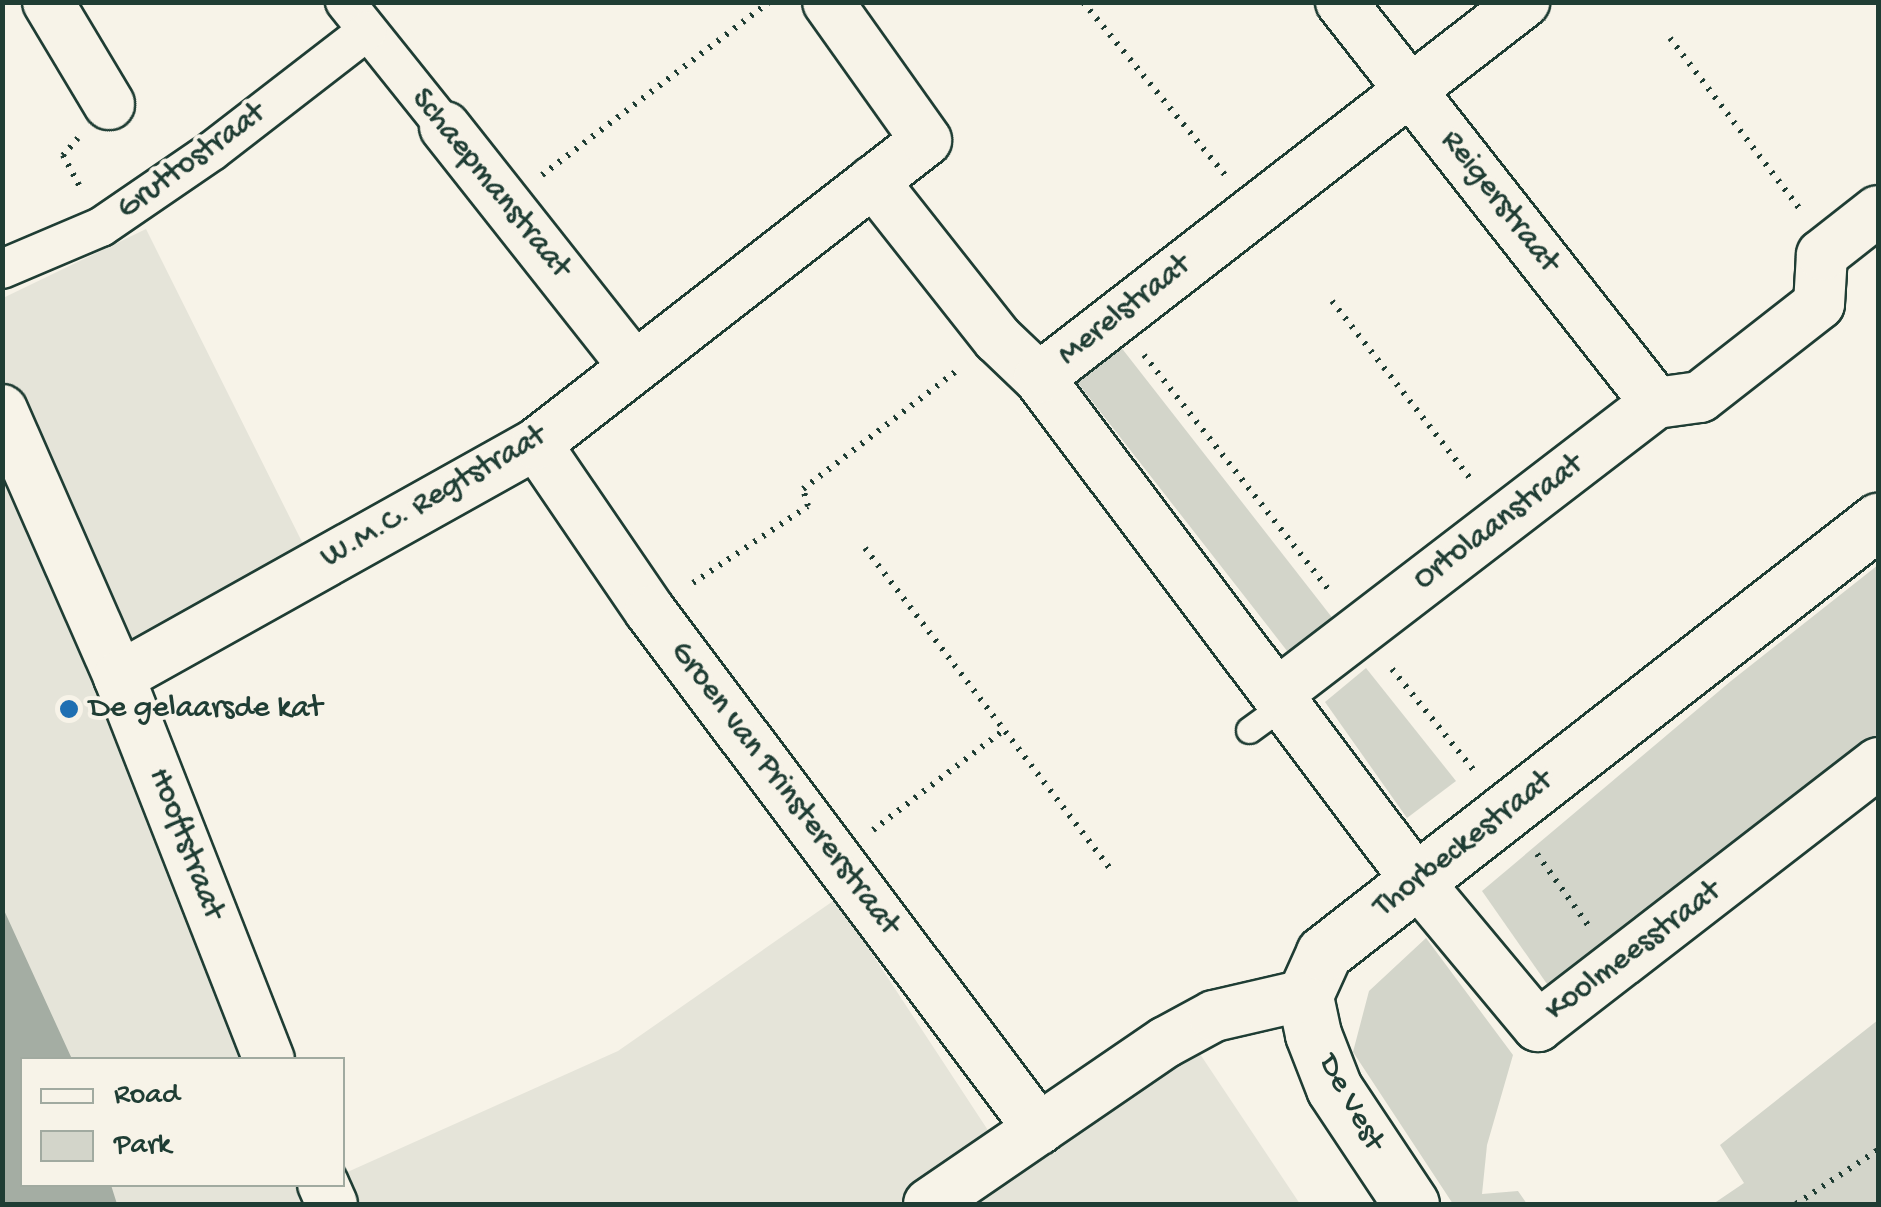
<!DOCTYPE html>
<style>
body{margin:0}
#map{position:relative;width:1881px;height:1207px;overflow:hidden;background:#f7f3e8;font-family:"Gochi Hand",sans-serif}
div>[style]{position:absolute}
.built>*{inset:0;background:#e5e4d9}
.green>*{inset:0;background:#d3d5ca;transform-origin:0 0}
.water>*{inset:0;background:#a4ada3}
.path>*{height:6px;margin-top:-3px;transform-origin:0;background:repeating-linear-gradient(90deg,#1f3d34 0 2.5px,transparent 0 10.5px)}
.roads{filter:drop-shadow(2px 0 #1f3d34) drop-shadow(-2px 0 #1f3d34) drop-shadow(0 2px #1f3d34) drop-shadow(0 -2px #1f3d34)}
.service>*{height:25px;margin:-12.5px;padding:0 12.5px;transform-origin:12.5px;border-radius:12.5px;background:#f7f3e8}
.pedestrian>*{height:38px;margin:-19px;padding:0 19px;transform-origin:19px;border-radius:19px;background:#f7f3e8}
.minor>*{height:50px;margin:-25px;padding:0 25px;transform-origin:25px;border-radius:25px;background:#f7f3e8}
.tertiary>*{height:55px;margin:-27.5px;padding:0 27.5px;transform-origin:27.5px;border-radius:27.5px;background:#f7f3e8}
.dots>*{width:28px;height:28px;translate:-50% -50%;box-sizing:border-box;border:5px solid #f7f3e8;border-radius:50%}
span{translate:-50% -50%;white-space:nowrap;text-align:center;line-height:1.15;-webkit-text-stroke:8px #f7f3e8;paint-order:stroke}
.street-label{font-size:32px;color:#1f3d34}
.poi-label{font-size:32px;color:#1f3d34}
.left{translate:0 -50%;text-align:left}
.frame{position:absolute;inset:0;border:5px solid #1f3d34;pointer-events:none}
.legend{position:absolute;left:20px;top:1057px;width:325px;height:130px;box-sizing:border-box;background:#f7f3e8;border:2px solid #a1aaa0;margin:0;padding:12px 18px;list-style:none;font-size:30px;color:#1f3d34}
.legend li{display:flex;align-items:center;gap:20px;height:50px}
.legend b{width:50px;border:2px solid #a1aaa0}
</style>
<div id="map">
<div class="built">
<i style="clip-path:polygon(146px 229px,318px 574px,144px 669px,296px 1059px,22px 1060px,3px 1030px,3px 298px)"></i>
<i style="clip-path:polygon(836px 899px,997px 1144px,1178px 1021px,1300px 1204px,69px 1204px,62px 1185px,342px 1184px,343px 1174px,618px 1051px)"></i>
</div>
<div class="green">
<i style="left:1120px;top:346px;width:346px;height:56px;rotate:52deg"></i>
<i style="clip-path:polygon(1878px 565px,1878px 743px,1554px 994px,1482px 891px,1731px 681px)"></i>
<i style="clip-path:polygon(1366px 668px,1456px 781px,1407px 818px,1325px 702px)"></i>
<i style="clip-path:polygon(1426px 938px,1513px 1055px,1487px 1145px,1482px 1194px,1518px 1191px,1527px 1204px,1453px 1204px,1353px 1052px,1369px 991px)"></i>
<i style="clip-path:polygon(1878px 1020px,1878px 1204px,1713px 1204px,1744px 1183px,1720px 1145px)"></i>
</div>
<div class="water">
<i style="clip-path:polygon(3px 908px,72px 1059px,22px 1060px,22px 1184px,111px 1185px,117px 1204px,3px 1204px)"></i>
</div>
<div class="path">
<i style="left:1083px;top:2px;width:224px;rotate:50.6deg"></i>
<i style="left:1670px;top:38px;width:213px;rotate:52.8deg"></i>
<i style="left:78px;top:138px;width:23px;rotate:131deg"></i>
<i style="left:63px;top:155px;width:40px;rotate:62deg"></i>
<i style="left:542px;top:175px;width:285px;rotate:-37.3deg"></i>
<i style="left:1332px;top:301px;width:229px;rotate:52.1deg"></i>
<i style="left:1144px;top:355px;width:303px;rotate:51.8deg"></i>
<i style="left:865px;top:548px;width:407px;rotate:52.6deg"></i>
<i style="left:693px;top:583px;width:138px;rotate:-33.8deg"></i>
<i style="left:808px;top:506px;width:18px;rotate:-106deg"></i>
<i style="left:803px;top:489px;width:197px;rotate:-37.6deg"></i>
<i style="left:1392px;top:669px;width:132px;rotate:51.1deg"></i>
<i style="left:873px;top:830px;width:165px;rotate:-37.4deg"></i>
<i style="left:1537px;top:854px;width:87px;rotate:54.3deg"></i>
<i style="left:1796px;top:1204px;width:98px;rotate:-33.4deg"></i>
</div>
<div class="roads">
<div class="service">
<i style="left:1249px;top:730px;width:46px;rotate:-36.1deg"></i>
</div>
<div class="pedestrian">
<i style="left:345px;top:2px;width:160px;rotate:51.3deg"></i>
<i style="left:2px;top:269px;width:108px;rotate:-23deg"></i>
<i style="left:101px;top:227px;width:135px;rotate:-34.4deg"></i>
<i style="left:212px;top:151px;width:196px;rotate:-37.7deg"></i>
</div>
<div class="minor">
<i style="left:48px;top:2px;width:119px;rotate:59.1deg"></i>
<i style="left:1341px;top:2px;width:510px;rotate:51.85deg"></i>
<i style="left:445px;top:127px;width:305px;rotate:51.7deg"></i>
<i style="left:873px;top:181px;width:201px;rotate:51.7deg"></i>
<i style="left:998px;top:339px;width:57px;rotate:43.6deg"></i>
<i style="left:1039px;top:378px;width:629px;rotate:53.08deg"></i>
<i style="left:1417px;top:881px;width:189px;rotate:50.2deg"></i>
<i style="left:1538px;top:1026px;width:430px;rotate:-37.7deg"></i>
<i style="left:1039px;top:378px;width:614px;rotate:-37.78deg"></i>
<i style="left:2px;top:410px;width:292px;rotate:66.3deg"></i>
<i style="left:119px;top:677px;width:411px;rotate:68.6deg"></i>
<i style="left:536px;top:444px;width:202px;rotate:55.7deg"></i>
<i style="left:650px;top:611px;width:648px;rotate:53.09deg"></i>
<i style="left:119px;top:677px;width:478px;rotate:-29.2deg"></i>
<i style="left:536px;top:444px;width:494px;rotate:-37.9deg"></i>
<i style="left:926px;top:140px;width:169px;rotate:-125.4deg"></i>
<i style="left:1278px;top:693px;width:476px;rotate:-37.5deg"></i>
<i style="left:1656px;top:403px;width:44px;rotate:-7.8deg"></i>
<i style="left:1700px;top:397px;width:151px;rotate:-38deg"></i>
<i style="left:1819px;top:304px;width:49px;rotate:-86.5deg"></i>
<i style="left:1822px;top:255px;width:71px;rotate:-38.2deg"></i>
<i style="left:323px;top:1184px;width:22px;rotate:66deg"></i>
<i style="left:929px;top:1204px;width:287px;rotate:-34.4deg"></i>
<i style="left:1166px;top:1042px;width:55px;rotate:-28.4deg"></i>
<i style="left:1214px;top:1016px;width:93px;rotate:-13deg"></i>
</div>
<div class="tertiary">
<i style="left:1411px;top:1204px;width:139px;rotate:-123.6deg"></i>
<i style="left:1334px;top:1088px;width:58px;rotate:-111.3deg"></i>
<i style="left:1313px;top:1034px;width:40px;rotate:-102deg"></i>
<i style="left:1305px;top:995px;width:46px;rotate:-65.7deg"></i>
<i style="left:1324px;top:953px;width:703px;rotate:-37.95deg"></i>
</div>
</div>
<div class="dots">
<i style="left:69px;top:709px;background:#1f6fb2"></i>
</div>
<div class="street-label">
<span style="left:192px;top:162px;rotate:-36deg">Gruttostraat</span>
<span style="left:490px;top:184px;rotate:51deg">Schaepmanstraat</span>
<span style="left:1499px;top:202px;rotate:52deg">Reigerstraat</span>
<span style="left:1125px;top:311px;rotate:-38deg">Merelstraat</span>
<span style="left:434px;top:498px;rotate:-30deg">W.M.C. Regtstraat</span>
<span style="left:1499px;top:523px;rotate:-37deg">Ortolaanstraat</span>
<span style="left:784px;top:789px;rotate:53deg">Groen van Prinstererstraat</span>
<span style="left:185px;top:844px;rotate:69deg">Hooftstraat</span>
<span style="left:1464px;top:845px;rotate:-38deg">Thorbeckestraat</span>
<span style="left:1634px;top:952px;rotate:-37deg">Koolmeesstraat</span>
<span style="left:1350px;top:1103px;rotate:61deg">De Vest</span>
</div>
<div class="poi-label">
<span class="left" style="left:89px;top:709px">De gelaarsde kat</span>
</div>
<div class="frame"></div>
<ul class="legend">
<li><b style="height:12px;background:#f7f3e8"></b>Road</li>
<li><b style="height:28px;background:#d3d5ca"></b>Park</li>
</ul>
</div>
